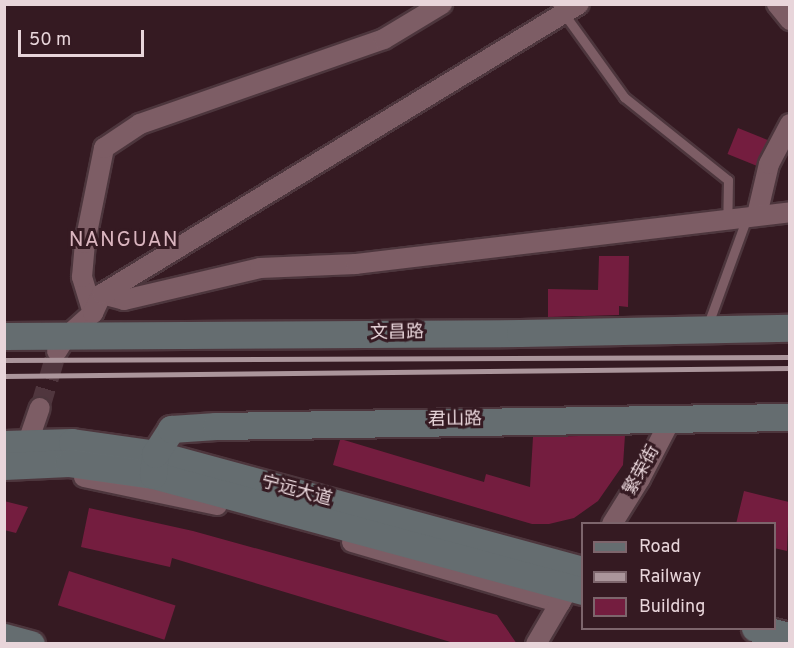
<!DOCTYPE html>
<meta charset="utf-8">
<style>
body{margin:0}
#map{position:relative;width:794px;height:648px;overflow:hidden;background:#351a22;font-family:Overpass,"Noto Sans SC",sans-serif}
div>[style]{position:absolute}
.building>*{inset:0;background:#741d3f;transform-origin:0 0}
.street-tunnel>*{height:20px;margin-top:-10px;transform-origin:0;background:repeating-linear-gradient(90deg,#50363e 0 20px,transparent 0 30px)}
.roads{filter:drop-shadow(2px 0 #4d363d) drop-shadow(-2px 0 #4d363d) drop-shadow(0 2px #4d363d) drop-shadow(0 -2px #4d363d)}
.lane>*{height:9px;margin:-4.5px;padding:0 4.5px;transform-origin:4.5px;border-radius:4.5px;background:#7d5d65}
.street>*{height:20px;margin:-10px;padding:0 10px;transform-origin:10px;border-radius:10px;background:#7d5d65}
.secondary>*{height:27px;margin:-13.5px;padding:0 13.5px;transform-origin:13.5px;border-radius:13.5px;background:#656d70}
.rail>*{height:4.5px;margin:-2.25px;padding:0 2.25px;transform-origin:2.25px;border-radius:2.25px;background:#ab959b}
span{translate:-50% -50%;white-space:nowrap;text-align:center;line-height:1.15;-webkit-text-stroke:6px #351a22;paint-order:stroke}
.street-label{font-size:18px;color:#e8d5da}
.quarter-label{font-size:21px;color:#dab5bf;letter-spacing:1.5px}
.frame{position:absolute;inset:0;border:6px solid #e8d5da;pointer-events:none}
.legend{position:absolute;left:581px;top:522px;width:195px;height:108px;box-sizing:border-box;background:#351a22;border:2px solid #7d656c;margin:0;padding:8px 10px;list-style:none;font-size:18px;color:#e8d5da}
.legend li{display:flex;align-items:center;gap:12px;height:30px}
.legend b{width:30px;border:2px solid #7d656c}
.scale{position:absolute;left:18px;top:30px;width:126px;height:27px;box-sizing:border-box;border:3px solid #e8d5da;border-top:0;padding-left:8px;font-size:18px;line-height:21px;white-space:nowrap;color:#e8d5da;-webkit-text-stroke:4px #351a22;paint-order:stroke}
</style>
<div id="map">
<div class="building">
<i style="left:738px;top:128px;width:32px;height:28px;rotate:22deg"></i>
<i style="clip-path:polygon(599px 256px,629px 256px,628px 307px,619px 306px,619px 315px,548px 317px,548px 289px,598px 290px)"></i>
<i style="clip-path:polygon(625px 435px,623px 465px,598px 501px,574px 518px,549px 524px,532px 524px,333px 465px,340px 440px,344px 440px,484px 482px,486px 474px,530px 487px,533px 437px)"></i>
<i style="clip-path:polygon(744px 491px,789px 502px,787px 551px,774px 548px,774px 524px,736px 524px)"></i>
<i style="clip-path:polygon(4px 501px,28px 507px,16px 533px,4px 530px)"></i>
<i style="clip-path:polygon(89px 508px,193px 531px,497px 615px,517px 644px,457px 644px,172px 558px,170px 567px,81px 547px)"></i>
<i style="left:69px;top:571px;width:112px;height:36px;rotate:18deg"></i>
</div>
<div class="street-tunnel">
<i style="left:40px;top:408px;width:59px;rotate:-73.4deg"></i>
</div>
<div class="roads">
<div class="lane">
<i style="left:557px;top:4px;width:115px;rotate:54.2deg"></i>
<i style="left:624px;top:97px;width:133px;rotate:38.6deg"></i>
<i style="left:728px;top:180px;width:39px;rotate:91deg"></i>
<i style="left:707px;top:327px;width:117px;rotate:-70deg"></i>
</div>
<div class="street">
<i style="left:777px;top:4px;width:21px;rotate:51deg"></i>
<i style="left:757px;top:215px;width:52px;rotate:-76.8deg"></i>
<i style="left:769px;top:164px;width:45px;rotate:-62.3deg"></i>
<i style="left:102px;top:294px;width:23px;rotate:15deg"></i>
<i style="left:124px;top:300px;width:140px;rotate:-13.2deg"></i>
<i style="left:260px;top:268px;width:96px;rotate:-2.4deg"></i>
<i style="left:356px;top:264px;width:437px;rotate:-6.8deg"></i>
<i style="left:93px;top:313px;width:38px;rotate:-107deg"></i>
<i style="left:82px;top:277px;width:34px;rotate:-85deg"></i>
<i style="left:85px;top:243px;width:97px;rotate:-78.7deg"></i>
<i style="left:104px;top:148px;width:43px;rotate:-33.7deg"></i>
<i style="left:140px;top:124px;width:258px;rotate:-19.2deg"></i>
<i style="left:384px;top:39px;width:68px;rotate:-31.1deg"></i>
<i style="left:57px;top:351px;width:15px;rotate:-58deg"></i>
<i style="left:65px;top:338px;width:38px;rotate:-42deg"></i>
<i style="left:93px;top:313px;width:21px;rotate:-65deg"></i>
<i style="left:102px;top:294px;width:558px;rotate:-31.3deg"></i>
<i style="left:27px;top:456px;width:14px;rotate:-86deg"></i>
<i style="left:28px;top:442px;width:36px;rotate:-71deg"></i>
<i style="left:84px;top:477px;width:136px;rotate:11.9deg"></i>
<i style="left:612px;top:524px;width:53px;rotate:-58.1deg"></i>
<i style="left:640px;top:479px;width:70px;rotate:-62.7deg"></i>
<i style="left:352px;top:542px;width:217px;rotate:16.3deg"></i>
<i style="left:536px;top:644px;width:61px;rotate:-59.7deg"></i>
</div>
<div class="secondary">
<i style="left:4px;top:336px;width:516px;rotate:-0.33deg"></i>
<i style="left:520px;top:333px;width:270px;rotate:-1.1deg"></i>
<i style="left:4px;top:444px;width:68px;rotate:-1.7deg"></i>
<i style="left:72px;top:442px;width:84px;rotate:8.2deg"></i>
<i style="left:155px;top:454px;width:442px;rotate:15.2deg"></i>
<i style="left:4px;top:466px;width:65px;rotate:-2.6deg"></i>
<i style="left:69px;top:463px;width:85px;rotate:8.1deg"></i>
<i style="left:153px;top:475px;width:444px;rotate:15.1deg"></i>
<i style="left:153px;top:475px;width:21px;rotate:-85deg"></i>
<i style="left:155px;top:454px;width:30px;rotate:-57deg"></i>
<i style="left:171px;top:429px;width:45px;rotate:-3.8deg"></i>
<i style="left:216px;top:426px;width:574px;rotate:-0.9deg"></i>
<i style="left:755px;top:628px;width:36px;rotate:13deg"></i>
<i style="left:4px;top:637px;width:28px;rotate:15deg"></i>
</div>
</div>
<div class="rail">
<i style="left:4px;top:360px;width:786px;rotate:-0.22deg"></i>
<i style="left:4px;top:376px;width:786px;rotate:-0.58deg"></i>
</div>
<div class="street-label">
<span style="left:397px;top:334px;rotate:-1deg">文昌路</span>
<span style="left:455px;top:421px;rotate:-1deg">君山路</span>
<span style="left:643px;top:471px;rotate:-61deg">繁荣街</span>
<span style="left:296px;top:492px;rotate:15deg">宁远大道</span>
</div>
<div class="quarter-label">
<span style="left:124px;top:241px">NANGUAN</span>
</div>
<div class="frame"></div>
<ul class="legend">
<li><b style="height:8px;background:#656d70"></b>Road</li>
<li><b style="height:8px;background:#ab959b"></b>Railway</li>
<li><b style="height:16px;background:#741d3f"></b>Building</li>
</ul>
<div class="scale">50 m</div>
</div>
